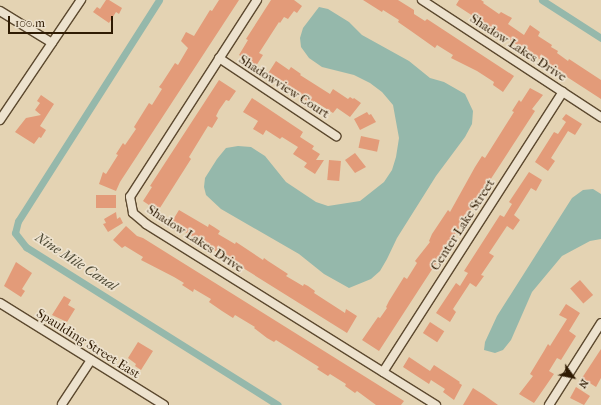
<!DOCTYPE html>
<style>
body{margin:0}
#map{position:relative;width:601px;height:405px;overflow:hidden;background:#e4d3b3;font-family:"IM FELL French Canon",serif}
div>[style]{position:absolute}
.water>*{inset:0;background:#95b8ab}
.canal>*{height:7px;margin:-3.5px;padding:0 3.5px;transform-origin:3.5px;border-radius:3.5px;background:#95b8ab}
.building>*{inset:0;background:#e39b79;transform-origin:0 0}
.roads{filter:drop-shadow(1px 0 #5c492f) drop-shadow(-1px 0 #5c492f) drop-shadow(0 1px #5c492f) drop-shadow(0 -1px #5c492f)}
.street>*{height:8px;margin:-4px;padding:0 4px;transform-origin:4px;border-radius:4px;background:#ede2ce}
span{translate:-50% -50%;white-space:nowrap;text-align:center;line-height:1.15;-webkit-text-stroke:3.5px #ede2ce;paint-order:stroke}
.street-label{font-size:13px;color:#2f1b03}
.water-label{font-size:14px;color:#4e4a35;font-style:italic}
.north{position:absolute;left:553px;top:357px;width:40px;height:40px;-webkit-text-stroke:3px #ede2ce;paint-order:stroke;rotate:123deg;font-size:11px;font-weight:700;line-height:16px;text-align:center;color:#2f1b03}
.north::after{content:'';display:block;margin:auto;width:14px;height:18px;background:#2f1b03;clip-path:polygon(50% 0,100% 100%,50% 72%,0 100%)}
.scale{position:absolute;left:8px;top:16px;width:105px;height:18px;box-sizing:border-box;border:2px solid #2f1b03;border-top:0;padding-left:5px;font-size:12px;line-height:14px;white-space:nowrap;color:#2f1b03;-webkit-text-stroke:3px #ede2ce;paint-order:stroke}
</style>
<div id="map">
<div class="water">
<i style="clip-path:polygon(319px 7px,328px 9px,349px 22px,362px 35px,409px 61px,430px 78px,444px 82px,465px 94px,473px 111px,472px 124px,465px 137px,436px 176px,397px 238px,387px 259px,380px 271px,371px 279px,349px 288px,324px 274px,299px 254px,221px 209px,206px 195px,204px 187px,205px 178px,217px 159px,226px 148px,238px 146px,251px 147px,265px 156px,286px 182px,316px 202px,328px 206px,360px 201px,384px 182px,392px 170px,396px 157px,399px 138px,393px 105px,382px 92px,370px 83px,354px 75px,322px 67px,309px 58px,301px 47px,300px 38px,303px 28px)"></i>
<i style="clip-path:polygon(593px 189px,601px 194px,601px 239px,590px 241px,562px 256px,532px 292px,511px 340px,503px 350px,495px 353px,484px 350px,485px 342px,497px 316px,572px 198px,583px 190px)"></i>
</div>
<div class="canal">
<i style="left:159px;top:0;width:262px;rotate:122.5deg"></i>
<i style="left:18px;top:221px;width:12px;rotate:104deg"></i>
<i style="left:15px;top:233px;width:18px;rotate:52deg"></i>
<i style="left:26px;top:247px;width:297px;rotate:32.1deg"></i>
<i style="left:542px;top:0;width:70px;rotate:32.8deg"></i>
</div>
<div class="building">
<i style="clip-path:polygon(106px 0,109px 0,122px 8px,119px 14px,116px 12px,109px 23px,93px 12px,97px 7px,100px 9px)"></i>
<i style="clip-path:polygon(219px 0,239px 0,120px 182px,116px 191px,99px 184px,103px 172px,106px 174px,118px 155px,116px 154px,123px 143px,125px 145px,136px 129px,134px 127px,149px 103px,152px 105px,162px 89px,159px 87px,162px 83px,175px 63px,178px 65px,188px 48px,181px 41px,186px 32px,194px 36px,210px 10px,212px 11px)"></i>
<i style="clip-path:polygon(271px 0,294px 0,302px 6px,297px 13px,294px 11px,288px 19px,284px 17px,280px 23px,279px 22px,259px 53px,263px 55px,256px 66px,239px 55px,248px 40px,246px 39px)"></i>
<i style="clip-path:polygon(363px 0,398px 0,414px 10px,414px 14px,425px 21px,427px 19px,514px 76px,503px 92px,493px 85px,494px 82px,477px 71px,451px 58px,453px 55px,437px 45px,435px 48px,411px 31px,398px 22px,399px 20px,383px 10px,382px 12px)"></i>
<i style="clip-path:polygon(459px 0,481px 0,484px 2px,483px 3px,499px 14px,501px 12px,512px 18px,508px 24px,524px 35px,530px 25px,540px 32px,538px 36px,552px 45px,551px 47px,558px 51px,557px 53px,568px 61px,569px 59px,601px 80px,601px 99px,456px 5px)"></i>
<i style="clip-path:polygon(276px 61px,289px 70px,291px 67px,301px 74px,300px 75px,330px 94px,333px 89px,348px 99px,350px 97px,353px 99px,354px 98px,361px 103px,350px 117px,337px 108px,333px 113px,314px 101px,312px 104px,267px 75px)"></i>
<i style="clip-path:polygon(219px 80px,236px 91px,229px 101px,226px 100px,219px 110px,216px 116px,218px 118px,212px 128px,208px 126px,189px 157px,191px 159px,158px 211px,143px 201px,152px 187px,150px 186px)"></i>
<i style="clip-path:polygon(530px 88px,543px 95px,532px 109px,535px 111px,379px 351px,362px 340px,378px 317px,380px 318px,387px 308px,386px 307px,389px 301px,404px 277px,407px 279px,417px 263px,415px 261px,430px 242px,429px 241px,432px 234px,448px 210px,450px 212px,475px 167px,482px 156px,485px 158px,514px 112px,512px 111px,519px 100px,521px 102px)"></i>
<i style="clip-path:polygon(41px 95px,54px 104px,40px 126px,46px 130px,41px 138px,39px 137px,34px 144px,15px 132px,26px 118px,41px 115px,35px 110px,40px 103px,37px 101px)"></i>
<i style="clip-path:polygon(252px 98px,303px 132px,300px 137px,314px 146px,312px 149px,320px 154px,316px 160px,324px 160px,315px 174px,304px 167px,307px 163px,293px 154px,298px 147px,282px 137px,280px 139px,266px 130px,263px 135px,253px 129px,258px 121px,243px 112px)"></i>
<i style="clip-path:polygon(367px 112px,369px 115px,371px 114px,376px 122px,360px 130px,354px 119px)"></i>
<i style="clip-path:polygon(566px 114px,582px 124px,575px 135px,568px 131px,551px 158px,555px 161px,548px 171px,535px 162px,554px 132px,558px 134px,566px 122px,562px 119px)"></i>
<i style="left:361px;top:136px;width:19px;height:12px;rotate:12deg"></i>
<i style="clip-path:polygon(355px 153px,366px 167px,355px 173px,345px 160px)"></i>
<i style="left:329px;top:160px;width:12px;height:20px;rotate:5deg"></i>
<i style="clip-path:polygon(529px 172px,542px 180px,536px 191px,531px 188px,514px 215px,520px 220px,513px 230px,507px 226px,489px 253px,494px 256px,481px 275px,484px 276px,476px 287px,470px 283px,453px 309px,456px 312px,450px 322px,436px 313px,456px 283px,460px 286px,468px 273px,464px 271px,500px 215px,504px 217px,512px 204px,509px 202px)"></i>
<i style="left:116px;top:195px;width:13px;height:20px;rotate:90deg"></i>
<i style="clip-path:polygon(179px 210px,208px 227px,209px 224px,214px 227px,220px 231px,218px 234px,235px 244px,236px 242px,263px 260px,264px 258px,268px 261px,288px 274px,286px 276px,303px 286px,304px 284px,308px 286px,315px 291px,314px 293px,345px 313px,346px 309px,357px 316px,347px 333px,171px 223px)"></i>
<i style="clip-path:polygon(116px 212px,117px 219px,120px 217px,123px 223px,108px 232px,103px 224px,106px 223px,104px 219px)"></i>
<i style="clip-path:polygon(126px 226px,137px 236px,143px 238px,404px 401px,401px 405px,376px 405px,357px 391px,355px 393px,345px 386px,346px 384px,330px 374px,328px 376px,317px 369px,319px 367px,276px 340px,274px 342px,267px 338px,254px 328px,255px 327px,235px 315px,233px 318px,222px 311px,209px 302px,211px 299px,194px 289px,193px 292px,182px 285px,184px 283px,174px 277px,141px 260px,143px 257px,125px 246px,122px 248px,113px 240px)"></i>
<i style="clip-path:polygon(16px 262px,32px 273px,22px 289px,25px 291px,21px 297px,4px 286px)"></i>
<i style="left:580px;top:280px;width:20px;height:13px;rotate:49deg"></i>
<i style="clip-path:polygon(64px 296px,71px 300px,68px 305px,75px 309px,67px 322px,52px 315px)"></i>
<i style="clip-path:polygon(566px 304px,580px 313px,569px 331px,576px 336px,561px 360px,557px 358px,549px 371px,554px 374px,534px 403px,519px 394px,533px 376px,530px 374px,544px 351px,548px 344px,550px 346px,567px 319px,559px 315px)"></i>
<i style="left:430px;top:322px;width:17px;height:13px;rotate:33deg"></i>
<i style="clip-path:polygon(138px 342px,153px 351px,141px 370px,135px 366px,136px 364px,128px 358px)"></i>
<i style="clip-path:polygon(601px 349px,601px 378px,596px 387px,582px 378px)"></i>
<i style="clip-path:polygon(409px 357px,430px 371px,434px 365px,460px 382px,459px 383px,462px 385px,454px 400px,443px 392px,445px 389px,431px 380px,429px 384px,403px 367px)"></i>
<i style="clip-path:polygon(576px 387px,590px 396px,584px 405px,570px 398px)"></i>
<i style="clip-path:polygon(473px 388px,484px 395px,498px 405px,463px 405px)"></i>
</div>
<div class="roads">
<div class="street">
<i style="left:257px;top:0;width:234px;rotate:122.8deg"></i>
<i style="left:130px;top:197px;width:16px;rotate:79deg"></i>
<i style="left:133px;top:213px;width:17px;rotate:40deg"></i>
<i style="left:146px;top:224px;width:342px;rotate:32deg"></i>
<i style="left:422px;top:0;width:214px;rotate:33.2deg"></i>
<i style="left:0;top:11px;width:61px;rotate:31.6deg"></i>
<i style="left:219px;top:58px;width:141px;rotate:33.7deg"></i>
<i style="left:0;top:120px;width:145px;rotate:-56deg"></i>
<i style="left:0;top:303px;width:193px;rotate:31.9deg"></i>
<i style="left:383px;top:372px;width:333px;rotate:-57.3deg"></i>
<i style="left:62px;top:404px;width:53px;rotate:-56.6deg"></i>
<i style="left:549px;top:405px;width:97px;rotate:-57.6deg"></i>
</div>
</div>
<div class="street-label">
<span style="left:518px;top:48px;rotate:33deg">Shadow Lakes Drive</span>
<span style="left:284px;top:87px;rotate:33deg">Shadowview Court</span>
<span style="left:463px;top:225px;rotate:-57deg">Center Lake Street</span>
<span style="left:195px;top:239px;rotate:33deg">Shadow Lakes Drive</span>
<span style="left:88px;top:344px;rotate:32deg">Spaulding Street East</span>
</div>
<div class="water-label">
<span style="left:76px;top:262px;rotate:33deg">Nine Mile Canal</span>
</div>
<div class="north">N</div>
<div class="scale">100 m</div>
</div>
